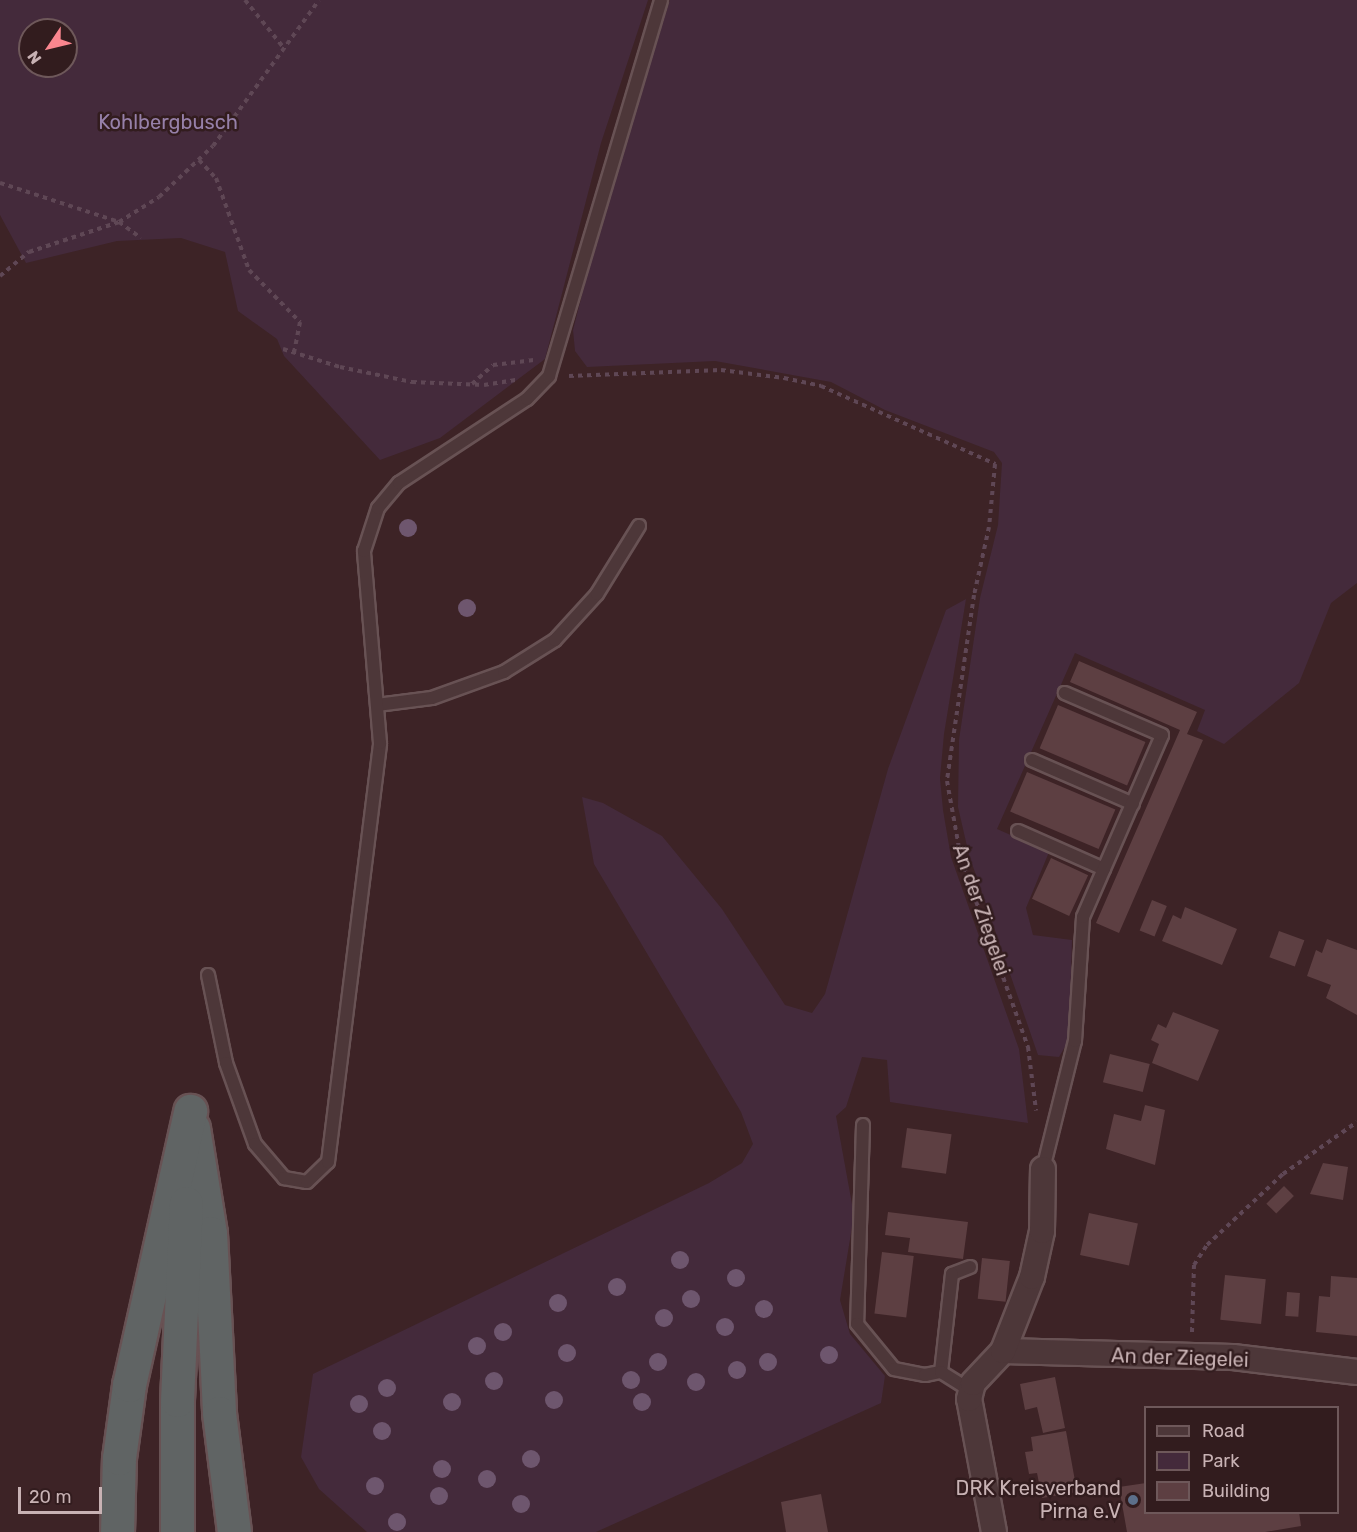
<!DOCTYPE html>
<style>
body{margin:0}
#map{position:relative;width:1357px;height:1532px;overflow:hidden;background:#3d2326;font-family:Rubik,sans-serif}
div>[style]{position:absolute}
.green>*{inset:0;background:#442a3b}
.building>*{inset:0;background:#5d3f42;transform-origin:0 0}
.path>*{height:4px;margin-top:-2px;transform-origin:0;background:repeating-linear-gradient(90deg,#5f4755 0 4.5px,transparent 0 9px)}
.roads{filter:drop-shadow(2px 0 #685254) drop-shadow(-2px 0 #685254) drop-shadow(0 2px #685254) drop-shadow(0 -2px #685254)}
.service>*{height:12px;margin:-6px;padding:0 6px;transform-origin:6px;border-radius:6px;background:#4d3739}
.minor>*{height:24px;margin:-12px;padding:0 12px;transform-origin:12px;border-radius:12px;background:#4d3739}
.trunk>*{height:33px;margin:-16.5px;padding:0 16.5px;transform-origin:16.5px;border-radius:16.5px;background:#606464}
.trees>*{width:18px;height:18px;margin:-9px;border-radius:50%;background:#6e566e}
.dots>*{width:16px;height:16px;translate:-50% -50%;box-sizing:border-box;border:3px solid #321c1e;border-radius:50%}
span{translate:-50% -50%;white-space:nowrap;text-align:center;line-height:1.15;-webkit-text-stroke:5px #321c1e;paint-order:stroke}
.park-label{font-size:20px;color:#9680a9}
.street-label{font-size:20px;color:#c8b2b4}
.poi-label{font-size:20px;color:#c8b2b4}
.right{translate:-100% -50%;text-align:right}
.legend{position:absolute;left:1144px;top:1406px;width:195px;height:108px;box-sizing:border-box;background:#321c1e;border:2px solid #6e585a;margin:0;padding:8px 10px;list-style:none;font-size:18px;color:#c8b2b4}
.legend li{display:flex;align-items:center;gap:12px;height:30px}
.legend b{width:30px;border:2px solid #6e585a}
.north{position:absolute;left:18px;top:18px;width:60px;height:60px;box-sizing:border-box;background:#321c1e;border:2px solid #6e585a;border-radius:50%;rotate:235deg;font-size:16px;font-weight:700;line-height:24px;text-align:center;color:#c8b2b4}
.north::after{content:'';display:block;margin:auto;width:21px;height:27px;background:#fa868f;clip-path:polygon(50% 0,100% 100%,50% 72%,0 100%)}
.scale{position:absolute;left:18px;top:1487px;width:84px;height:27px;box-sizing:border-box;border:3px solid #c8b2b4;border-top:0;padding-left:8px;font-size:18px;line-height:21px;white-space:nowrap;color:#c8b2b4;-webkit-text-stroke:4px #321c1e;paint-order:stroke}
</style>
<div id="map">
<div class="green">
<i style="clip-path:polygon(evenodd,0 0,648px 0,601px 143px,545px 359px,440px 438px,380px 460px,284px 356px,277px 339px,238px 311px,225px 252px,181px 238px,117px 241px,26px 263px,0 215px,0 0,30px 30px,66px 30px,66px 66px,30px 66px,30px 30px)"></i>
<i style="clip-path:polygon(670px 0,1357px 0,1357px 583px,1331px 603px,1299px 683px,1224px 744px,1197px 731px,1205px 710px,1075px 653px,997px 829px,1049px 852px,1026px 908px,1033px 935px,1072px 940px,1069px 1040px,1059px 1057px,1038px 1055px,969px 855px,958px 807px,959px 740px,980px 598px,998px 525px,1002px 463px,994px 452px,885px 410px,831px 382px,715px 361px,587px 367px,575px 351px,573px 330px,605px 205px)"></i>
<i style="clip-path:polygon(966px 599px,944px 734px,940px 778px,943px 810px,951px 857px,1019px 1049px,1028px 1123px,890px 1102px,887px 1060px,862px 1057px,846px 1107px,836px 1116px,854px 1215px,840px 1300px,850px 1334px,885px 1376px,881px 1403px,596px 1532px,367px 1532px,319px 1489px,301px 1457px,313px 1374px,709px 1183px,742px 1163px,753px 1144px,741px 1112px,594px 864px,582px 797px,603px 803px,662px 836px,722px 909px,785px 1005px,812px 1013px,825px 994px,888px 769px,946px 610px)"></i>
</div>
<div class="building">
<i style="clip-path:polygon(1079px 661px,1197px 712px,1187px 734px,1203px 740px,1119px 933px,1096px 923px,1180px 730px,1070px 682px)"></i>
<i style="left:1058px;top:705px;width:95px;height:47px;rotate:23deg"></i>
<i style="left:1027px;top:772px;width:96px;height:43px;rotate:23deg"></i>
<i style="left:1051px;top:858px;width:41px;height:45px;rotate:25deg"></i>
<i style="left:1152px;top:900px;width:16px;height:33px;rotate:22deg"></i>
<i style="clip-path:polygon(1185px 907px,1237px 929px,1222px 965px,1162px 941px,1173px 915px,1181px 919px)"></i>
<i style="left:1279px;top:931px;width:27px;height:28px;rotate:20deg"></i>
<i style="clip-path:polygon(1327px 939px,1357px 950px,1357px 1015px,1326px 998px,1331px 985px,1307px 976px,1316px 950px,1322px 953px)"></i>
<i style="clip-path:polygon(1173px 1012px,1219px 1030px,1198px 1081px,1152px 1063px,1159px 1044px,1151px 1040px,1158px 1024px,1166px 1028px)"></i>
<i style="left:1110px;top:1054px;width:41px;height:29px;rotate:14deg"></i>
<i style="clip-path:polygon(1145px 1105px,1165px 1110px,1155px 1165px,1106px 1149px,1114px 1114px,1141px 1121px)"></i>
<i style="left:907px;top:1128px;width:45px;height:40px;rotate:8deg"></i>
<i style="clip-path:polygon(1323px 1163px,1348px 1167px,1343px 1200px,1310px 1194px)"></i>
<i style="left:1284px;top:1186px;width:14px;height:25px;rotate:45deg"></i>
<i style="clip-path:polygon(888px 1212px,968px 1222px,963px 1259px,908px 1252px,910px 1238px,885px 1235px)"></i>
<i style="left:1089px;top:1213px;width:50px;height:43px;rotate:12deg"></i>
<i style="left:882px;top:1252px;width:32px;height:62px;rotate:7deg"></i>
<i style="left:982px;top:1258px;width:28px;height:41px;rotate:6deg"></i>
<i style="left:1225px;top:1275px;width:41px;height:45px;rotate:6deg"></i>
<i style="clip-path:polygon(1331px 1276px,1357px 1278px,1357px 1336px,1316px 1332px,1319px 1296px,1330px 1297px)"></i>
<i style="left:1287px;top:1292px;width:13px;height:24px;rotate:4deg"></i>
<i style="clip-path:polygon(1055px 1377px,1065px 1428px,1043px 1433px,1037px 1407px,1025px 1410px,1020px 1384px)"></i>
<i style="clip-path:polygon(1066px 1431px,1077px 1492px,1042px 1498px,1037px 1473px,1029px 1474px,1025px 1452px,1033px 1451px,1031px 1437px)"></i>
<i style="clip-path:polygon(1146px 1483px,1146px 1512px,1299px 1512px,1301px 1526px,1265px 1532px,1127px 1532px,1119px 1487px)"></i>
<i style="clip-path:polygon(821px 1494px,828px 1532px,786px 1532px,781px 1502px)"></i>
</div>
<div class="path">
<i style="left:245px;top:0;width:60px;rotate:51deg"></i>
<i style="left:199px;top:160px;width:25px;rotate:47deg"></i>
<i style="left:216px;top:178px;width:98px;rotate:70.3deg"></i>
<i style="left:249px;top:270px;width:73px;rotate:45.6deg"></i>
<i style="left:300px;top:322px;width:32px;rotate:101deg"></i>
<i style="left:0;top:183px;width:125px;rotate:18.1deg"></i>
<i style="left:119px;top:222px;width:27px;rotate:36deg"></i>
<i style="left:0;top:276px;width:38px;rotate:-40deg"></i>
<i style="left:29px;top:252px;width:95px;rotate:-18.4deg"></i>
<i style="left:119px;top:222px;width:47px;rotate:-32deg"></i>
<i style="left:159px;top:197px;width:74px;rotate:-43.4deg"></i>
<i style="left:213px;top:146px;width:180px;rotate:-54deg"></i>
<i style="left:283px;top:349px;width:60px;rotate:17.5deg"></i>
<i style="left:340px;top:367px;width:74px;rotate:11.8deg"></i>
<i style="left:412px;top:382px;width:72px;rotate:2.4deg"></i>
<i style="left:484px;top:385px;width:33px;rotate:-9deg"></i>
<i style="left:569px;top:376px;width:152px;rotate:-2.3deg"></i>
<i style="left:721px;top:370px;width:64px;rotate:7.2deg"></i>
<i style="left:784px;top:378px;width:38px;rotate:12deg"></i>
<i style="left:821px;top:386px;width:191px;rotate:24.1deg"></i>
<i style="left:995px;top:464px;width:63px;rotate:95.4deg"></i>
<i style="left:989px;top:527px;width:70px;rotate:102.4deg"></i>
<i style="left:974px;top:595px;width:188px;rotate:98.3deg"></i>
<i style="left:947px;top:781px;width:79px;rotate:79.8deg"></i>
<i style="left:961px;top:859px;width:200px;rotate:70.4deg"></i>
<i style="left:1028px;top:1047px;width:64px;rotate:82.8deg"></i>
<i style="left:472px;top:384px;width:28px;rotate:-42deg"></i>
<i style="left:493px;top:365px;width:41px;rotate:-7deg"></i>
<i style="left:1192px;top:1332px;width:67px;rotate:-88.3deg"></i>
<i style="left:1194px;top:1265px;width:24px;rotate:-57deg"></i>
<i style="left:1207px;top:1245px;width:104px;rotate:-43.1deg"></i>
<i style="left:1283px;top:1174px;width:90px;rotate:-35.1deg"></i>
</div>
<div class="roads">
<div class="service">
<i style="left:377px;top:705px;width:55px;rotate:-7.3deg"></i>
<i style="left:432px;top:698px;width:77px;rotate:-19.9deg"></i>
<i style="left:504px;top:672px;width:60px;rotate:-32.1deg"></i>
<i style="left:555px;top:640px;width:62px;rotate:-47.6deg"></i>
<i style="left:597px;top:594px;width:80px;rotate:-58.3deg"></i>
<i style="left:1032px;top:760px;width:110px;rotate:23.5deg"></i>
<i style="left:1018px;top:831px;width:94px;rotate:23.8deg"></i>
<i style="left:208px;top:975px;width:90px;rotate:78.4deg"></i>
<i style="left:226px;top:1063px;width:86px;rotate:70.3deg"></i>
<i style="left:255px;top:1144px;width:45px;rotate:49.5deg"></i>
<i style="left:284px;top:1178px;width:23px;rotate:10deg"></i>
<i style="left:307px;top:1182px;width:29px;rotate:-44deg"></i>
<i style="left:328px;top:1162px;width:422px;rotate:-82.9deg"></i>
<i style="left:380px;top:743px;width:193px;rotate:-94.8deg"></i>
<i style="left:364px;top:551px;width:45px;rotate:-72deg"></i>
<i style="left:378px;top:508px;width:33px;rotate:-50deg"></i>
<i style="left:399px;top:483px;width:153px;rotate:-33.3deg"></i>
<i style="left:527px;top:399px;width:32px;rotate:-46deg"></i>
<i style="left:549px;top:376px;width:392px;rotate:-73.4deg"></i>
<i style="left:863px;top:1125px;width:199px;rotate:91.7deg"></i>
<i style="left:857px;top:1324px;width:58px;rotate:50.6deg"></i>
<i style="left:894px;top:1369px;width:32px;rotate:11deg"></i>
<i style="left:925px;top:1375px;width:16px;rotate:-11deg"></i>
<i style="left:1043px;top:1169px;width:132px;rotate:-76deg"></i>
<i style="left:1075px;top:1041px;width:124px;rotate:-86.3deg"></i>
<i style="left:1083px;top:917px;width:198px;rotate:-66.5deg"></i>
<i style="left:1162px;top:735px;width:106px;rotate:-156.6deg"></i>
<i style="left:970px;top:1267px;width:19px;rotate:159deg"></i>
<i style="left:952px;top:1274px;width:99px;rotate:96.4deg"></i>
<i style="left:941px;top:1372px;width:36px;rotate:32deg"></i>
</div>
<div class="minor">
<i style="left:1003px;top:1351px;width:230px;rotate:1.5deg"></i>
<i style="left:1233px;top:1357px;width:125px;rotate:6.9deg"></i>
<i style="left:994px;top:1532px;width:135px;rotate:-100.6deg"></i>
<i style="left:969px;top:1399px;width:16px;rotate:-76deg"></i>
<i style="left:973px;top:1383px;width:44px;rotate:-46.8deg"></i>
<i style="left:1003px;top:1351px;width:79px;rotate:-68.6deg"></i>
<i style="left:1032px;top:1277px;width:47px;rotate:-77.7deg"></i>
<i style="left:1042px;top:1231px;width:62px;rotate:-89.1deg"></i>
</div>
<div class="trunk">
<i style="left:193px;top:1128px;width:106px;rotate:80.8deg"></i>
<i style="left:210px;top:1233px;width:180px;rotate:87.1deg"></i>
<i style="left:219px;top:1413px;width:120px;rotate:82.8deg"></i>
<i style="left:117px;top:1532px;width:74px;rotate:-88.5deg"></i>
<i style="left:119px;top:1458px;width:74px;rotate:-82.2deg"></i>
<i style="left:129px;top:1385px;width:281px;rotate:-77.4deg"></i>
<i style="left:177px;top:1532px;width:132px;rotate:-90deg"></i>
<i style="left:177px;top:1400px;width:197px;rotate:-87.4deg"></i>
</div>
</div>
<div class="trees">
<i style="left:408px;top:528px"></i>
<i style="left:467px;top:608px"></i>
<i style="left:680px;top:1260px"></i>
<i style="left:736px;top:1278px"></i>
<i style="left:617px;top:1287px"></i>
<i style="left:691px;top:1299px"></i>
<i style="left:558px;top:1303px"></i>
<i style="left:764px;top:1309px"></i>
<i style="left:664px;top:1318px"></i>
<i style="left:725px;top:1327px"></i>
<i style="left:503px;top:1332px"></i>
<i style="left:477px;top:1346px"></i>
<i style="left:567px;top:1353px"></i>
<i style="left:829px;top:1355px"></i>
<i style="left:658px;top:1362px"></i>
<i style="left:768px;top:1362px"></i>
<i style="left:737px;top:1370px"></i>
<i style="left:631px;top:1380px"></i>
<i style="left:494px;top:1381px"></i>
<i style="left:696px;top:1382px"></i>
<i style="left:387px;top:1388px"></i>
<i style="left:554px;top:1400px"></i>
<i style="left:452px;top:1402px"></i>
<i style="left:642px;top:1402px"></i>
<i style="left:359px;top:1404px"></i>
<i style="left:382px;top:1431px"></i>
<i style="left:531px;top:1459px"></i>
<i style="left:442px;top:1469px"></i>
<i style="left:487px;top:1479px"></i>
<i style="left:375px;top:1486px"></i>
<i style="left:439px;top:1496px"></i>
<i style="left:521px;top:1504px"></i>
<i style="left:397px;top:1522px"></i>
</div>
<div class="dots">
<i style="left:1133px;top:1500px;background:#5c6f8a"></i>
</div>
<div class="park-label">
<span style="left:168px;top:122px">Kohlbergbusch</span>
</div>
<div class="street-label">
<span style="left:981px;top:910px;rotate:71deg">An der Ziegelei</span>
<span style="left:1180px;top:1358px;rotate:2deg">An der Ziegelei</span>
</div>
<div class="poi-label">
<span class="right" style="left:1121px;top:1500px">DRK Kreisverband<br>Pirna e.V</span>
</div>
<ul class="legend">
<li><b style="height:8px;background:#4d3739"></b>Road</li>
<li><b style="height:16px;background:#442a3b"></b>Park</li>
<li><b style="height:16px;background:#5d3f42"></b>Building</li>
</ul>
<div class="north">N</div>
<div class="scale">20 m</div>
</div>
